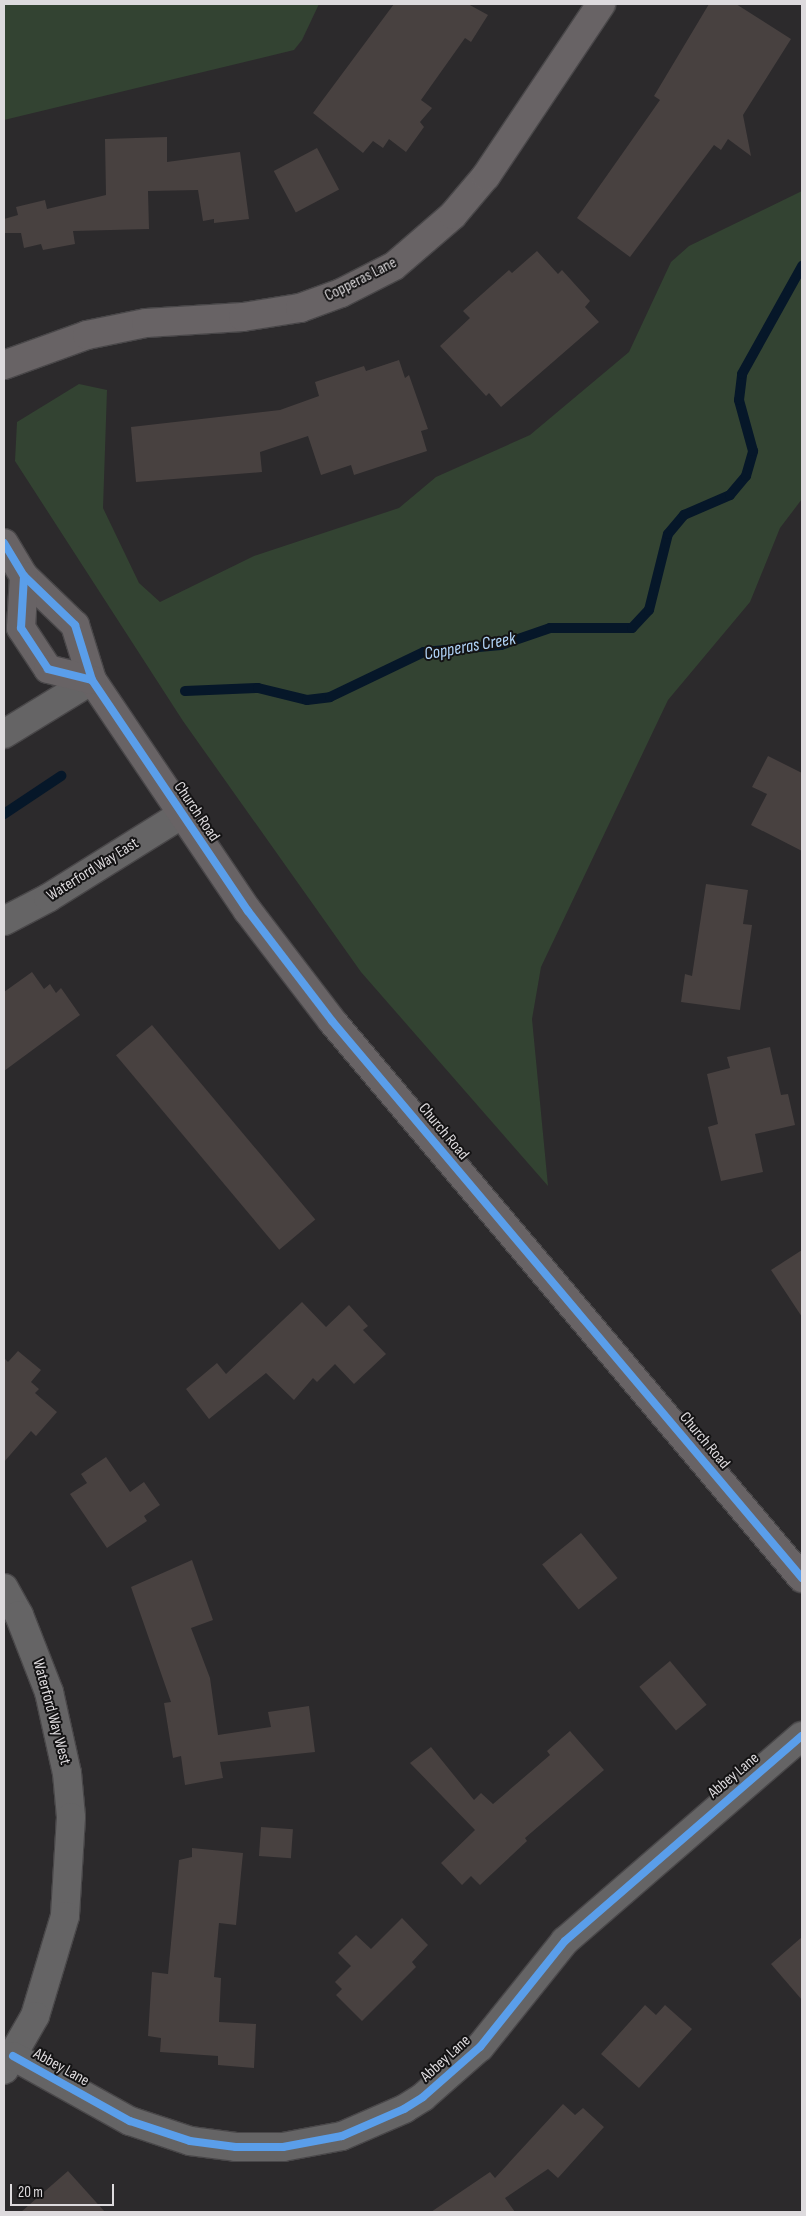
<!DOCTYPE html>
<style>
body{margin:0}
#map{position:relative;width:806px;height:2216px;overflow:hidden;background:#2c2a2c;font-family:"Sofia Sans Condensed",sans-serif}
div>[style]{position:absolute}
.green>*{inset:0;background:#334332}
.stream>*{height:10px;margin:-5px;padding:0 5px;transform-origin:5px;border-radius:5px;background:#061729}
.building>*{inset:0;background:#484140;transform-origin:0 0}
.roads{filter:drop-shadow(1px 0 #494749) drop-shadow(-1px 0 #494749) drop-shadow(0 1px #494749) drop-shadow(0 -1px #494749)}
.street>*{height:28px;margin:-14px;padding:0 14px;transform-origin:14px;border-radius:14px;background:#656465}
.secondary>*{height:28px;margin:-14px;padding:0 14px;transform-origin:14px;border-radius:14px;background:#686365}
.cycleway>*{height:8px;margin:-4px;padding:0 4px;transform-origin:4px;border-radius:4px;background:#5a9eea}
span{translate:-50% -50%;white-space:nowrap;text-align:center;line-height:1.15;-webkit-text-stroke:4px #141314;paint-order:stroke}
.street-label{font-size:16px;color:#dddadd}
.water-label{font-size:18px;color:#b0d3f7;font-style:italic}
.frame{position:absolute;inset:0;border:5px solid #dddadd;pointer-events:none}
.scale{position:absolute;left:10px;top:2184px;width:104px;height:22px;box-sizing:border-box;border:2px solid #dddadd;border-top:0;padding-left:6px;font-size:15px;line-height:18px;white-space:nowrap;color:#dddadd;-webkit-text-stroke:4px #141314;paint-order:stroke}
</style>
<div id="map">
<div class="green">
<i style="clip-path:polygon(4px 4px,319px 4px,302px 40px,294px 50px,4px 120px)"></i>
<i style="clip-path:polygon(802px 191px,802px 499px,780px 528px,750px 602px,668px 700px,541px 967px,532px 1019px,548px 1186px,361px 972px,183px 721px,15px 461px,17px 422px,79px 384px,107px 390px,103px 508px,139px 583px,160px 602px,254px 556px,399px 508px,436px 477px,530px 435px,629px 352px,671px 262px,689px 246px)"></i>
</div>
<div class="stream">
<i style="left:185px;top:691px;width:73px;rotate:-2.4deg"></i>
<i style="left:258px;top:688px;width:50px;rotate:13.8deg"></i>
<i style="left:307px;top:700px;width:23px;rotate:-7deg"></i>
<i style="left:330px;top:697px;width:104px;rotate:-25.6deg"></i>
<i style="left:424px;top:652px;width:77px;rotate:-5.2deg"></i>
<i style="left:501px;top:645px;width:52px;rotate:-19.1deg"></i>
<i style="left:550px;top:628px;width:82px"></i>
<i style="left:632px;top:628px;width:25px;rotate:-47deg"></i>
<i style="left:649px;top:610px;width:78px;rotate:-76deg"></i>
<i style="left:668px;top:534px;width:25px;rotate:-50deg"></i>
<i style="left:684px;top:515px;width:50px;rotate:-23.5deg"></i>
<i style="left:730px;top:495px;width:25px;rotate:-50deg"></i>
<i style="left:746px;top:476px;width:26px;rotate:-74deg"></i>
<i style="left:753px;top:451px;width:53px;rotate:-105.4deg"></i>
<i style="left:739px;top:400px;width:26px;rotate:-83deg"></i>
<i style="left:742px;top:374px;width:124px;rotate:-60.9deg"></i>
<i style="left:4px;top:814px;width:69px;rotate:-33.7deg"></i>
</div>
<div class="building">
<i style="clip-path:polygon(394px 4px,468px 4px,488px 15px,471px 42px,465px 38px,421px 100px,432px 108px,420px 122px,424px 127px,406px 152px,389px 139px,383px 148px,373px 141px,363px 153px,313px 113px)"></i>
<i style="clip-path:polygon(709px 4px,736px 4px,791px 39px,743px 115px,751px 156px,728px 139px,721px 150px,714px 145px,630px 257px,577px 218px,660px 100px,654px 96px)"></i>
<i style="clip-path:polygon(167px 137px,167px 162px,240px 152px,249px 219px,214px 223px,214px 219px,203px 221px,198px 190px,148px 191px,149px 229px,73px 231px,75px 244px,43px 250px,41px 244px,24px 248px,21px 233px,4px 233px,4px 219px,18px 215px,16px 207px,45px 200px,47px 209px,106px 195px,105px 139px)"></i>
<i style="left:317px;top:148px;width:47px;height:49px;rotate:62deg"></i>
<i style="clip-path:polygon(537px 251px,558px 274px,562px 270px,590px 301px,585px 307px,599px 322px,501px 407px,489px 393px,486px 396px,440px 346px,470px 318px,463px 311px,509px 270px,512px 273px)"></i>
<i style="clip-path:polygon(399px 360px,405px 378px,409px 375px,428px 429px,421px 431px,427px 451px,354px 475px,351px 465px,321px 475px,308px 436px,260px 452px,262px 472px,136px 482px,131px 427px,280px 410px,319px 396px,315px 382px,364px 366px,366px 371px)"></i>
<i style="clip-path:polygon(768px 756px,802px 773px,802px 851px,751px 825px,767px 794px,752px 787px)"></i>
<i style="clip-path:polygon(706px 884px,748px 890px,743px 924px,752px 925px,740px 1010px,681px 1002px,685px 974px,692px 976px)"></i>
<i style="clip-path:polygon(32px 972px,44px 989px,50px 984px,56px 993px,61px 988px,80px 1015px,4px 1071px,4px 992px)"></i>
<i style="left:152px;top:1025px;width:254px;height:47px;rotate:50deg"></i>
<i style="clip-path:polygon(770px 1047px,781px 1095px,788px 1094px,795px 1125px,755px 1134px,763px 1172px,721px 1181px,708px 1127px,718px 1124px,707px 1074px,730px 1068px,727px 1057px)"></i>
<i style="clip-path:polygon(802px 1250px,802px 1317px,771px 1270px)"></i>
<i style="clip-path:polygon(302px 1302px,326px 1327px,349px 1305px,368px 1326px,363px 1330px,386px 1354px,354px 1384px,335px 1364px,317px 1382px,313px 1378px,294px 1400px,266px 1373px,209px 1419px,186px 1389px,217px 1363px,226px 1374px)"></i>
<i style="clip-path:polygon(18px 1351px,41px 1370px,31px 1382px,39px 1389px,35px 1393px,57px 1412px,36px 1436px,31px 1431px,4px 1462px,4px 1358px,8px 1362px)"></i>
<i style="clip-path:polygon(106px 1457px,130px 1492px,144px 1482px,160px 1505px,144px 1516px,147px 1521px,107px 1548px,70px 1494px,87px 1483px,81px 1474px)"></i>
<i style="left:581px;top:1533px;width:58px;height:50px;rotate:51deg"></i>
<i style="clip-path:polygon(192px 1560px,213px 1620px,191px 1628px,210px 1678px,218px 1735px,271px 1727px,268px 1712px,309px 1706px,315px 1752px,220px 1762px,223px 1778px,185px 1785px,181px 1756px,173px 1758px,164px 1703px,171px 1702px,131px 1587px)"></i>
<i style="left:670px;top:1661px;width:57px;height:40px;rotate:50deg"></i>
<i style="clip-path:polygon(570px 1731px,604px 1770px,525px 1838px,527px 1841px,480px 1885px,471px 1876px,462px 1885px,441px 1863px,475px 1830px,410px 1763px,431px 1747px,474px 1800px,481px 1793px,493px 1804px,550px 1755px,547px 1751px)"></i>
<i style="left:261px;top:1827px;width:32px;height:29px;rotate:4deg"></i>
<i style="clip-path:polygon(192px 1848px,243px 1853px,236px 1925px,219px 1923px,214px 1977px,221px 1978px,219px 2022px,256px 2024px,254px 2068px,218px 2065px,218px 2056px,160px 2052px,161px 2038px,148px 2036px,152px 1972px,168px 1974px,179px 1860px,192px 1857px)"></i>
<i style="clip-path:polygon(402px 1918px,428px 1945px,412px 1962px,416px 1967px,362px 2021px,336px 1995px,342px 1989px,335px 1982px,351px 1966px,338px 1953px,356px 1935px,371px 1949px)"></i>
<i style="clip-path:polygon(802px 1937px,802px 2000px,771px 1964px)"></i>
<i style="clip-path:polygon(645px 2005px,656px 2015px,665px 2005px,692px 2029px,639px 2088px,601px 2054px)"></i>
<i style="clip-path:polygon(563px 2104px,575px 2115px,583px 2108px,604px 2127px,558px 2178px,548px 2169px,505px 2198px,515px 2212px,431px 2212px,490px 2172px,495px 2178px)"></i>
<i style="clip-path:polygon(68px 2171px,105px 2212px,21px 2212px)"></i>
</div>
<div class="roads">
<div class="street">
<i style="left:4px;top:734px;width:103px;rotate:-31.5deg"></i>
<i style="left:4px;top:921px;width:50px;rotate:-27.6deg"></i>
<i style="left:48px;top:898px;width:157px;rotate:-32deg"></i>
<i style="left:4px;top:1588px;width:31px;rotate:61deg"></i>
<i style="left:19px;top:1615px;width:83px;rotate:68.7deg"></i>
<i style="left:49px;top:1692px;width:83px;rotate:77.5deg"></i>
<i style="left:67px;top:1773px;width:44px;rotate:84.8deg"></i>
<i style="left:71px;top:1817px;width:99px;rotate:93.5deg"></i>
<i style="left:65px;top:1916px;width:104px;rotate:106.7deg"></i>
<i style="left:35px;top:2016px;width:62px;rotate:119.9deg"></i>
<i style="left:13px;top:2056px;width:134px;rotate:29.1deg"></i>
<i style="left:130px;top:2121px;width:63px;rotate:18.4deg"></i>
<i style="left:190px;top:2141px;width:46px;rotate:7.4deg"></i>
<i style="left:236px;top:2147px;width:47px"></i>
<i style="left:283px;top:2147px;width:60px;rotate:-10.6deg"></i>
<i style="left:342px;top:2136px;width:68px;rotate:-23.5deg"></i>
<i style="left:404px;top:2109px;width:22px;rotate:-32deg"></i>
<i style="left:423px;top:2097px;width:76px;rotate:-41.3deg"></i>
<i style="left:480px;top:2047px;width:136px;rotate:-51.3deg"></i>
<i style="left:565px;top:1941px;width:313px;rotate:-40.9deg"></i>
</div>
<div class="secondary">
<i style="left:4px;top:365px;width:88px;rotate:-19.9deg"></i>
<i style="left:87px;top:335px;width:60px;rotate:-11.5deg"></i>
<i style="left:146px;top:323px;width:97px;rotate:-3.5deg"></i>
<i style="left:243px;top:317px;width:58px;rotate:-9deg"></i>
<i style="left:300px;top:308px;width:44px;rotate:-20.1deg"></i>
<i style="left:341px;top:293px;width:59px;rotate:-27deg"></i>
<i style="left:394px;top:266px;width:78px;rotate:-40.8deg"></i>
<i style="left:453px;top:215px;width:51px;rotate:-49.8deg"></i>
<i style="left:486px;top:176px;width:207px;rotate:-56.2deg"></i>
<i style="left:4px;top:543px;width:39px;rotate:59deg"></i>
<i style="left:24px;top:576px;width:71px;rotate:43.9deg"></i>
<i style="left:75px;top:625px;width:58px;rotate:72.8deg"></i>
<i style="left:92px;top:680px;width:279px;rotate:56deg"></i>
<i style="left:248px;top:911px;width:138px;rotate:52.6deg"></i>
<i style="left:332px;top:1021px;width:729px;rotate:49.84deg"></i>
<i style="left:24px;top:576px;width:52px;rotate:93.3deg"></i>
<i style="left:21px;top:628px;width:49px;rotate:56.6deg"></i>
<i style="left:48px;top:669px;width:45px;rotate:14deg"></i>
</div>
</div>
<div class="cycleway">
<i style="left:4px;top:543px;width:39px;rotate:59deg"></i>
<i style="left:24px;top:576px;width:71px;rotate:43.9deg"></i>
<i style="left:75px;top:625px;width:58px;rotate:72.8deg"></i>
<i style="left:92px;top:680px;width:279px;rotate:56deg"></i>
<i style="left:248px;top:911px;width:138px;rotate:52.6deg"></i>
<i style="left:332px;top:1021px;width:729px;rotate:49.84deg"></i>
<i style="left:24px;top:576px;width:52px;rotate:93.3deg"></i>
<i style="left:21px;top:628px;width:49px;rotate:56.6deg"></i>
<i style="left:48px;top:669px;width:45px;rotate:14deg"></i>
<i style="left:13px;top:2056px;width:134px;rotate:29.1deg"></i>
<i style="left:130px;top:2121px;width:63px;rotate:18.4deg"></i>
<i style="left:190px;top:2141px;width:46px;rotate:7.4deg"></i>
<i style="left:236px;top:2147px;width:47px"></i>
<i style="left:283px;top:2147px;width:60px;rotate:-10.6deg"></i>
<i style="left:342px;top:2136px;width:68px;rotate:-23.5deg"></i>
<i style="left:404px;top:2109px;width:22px;rotate:-32deg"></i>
<i style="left:423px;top:2097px;width:76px;rotate:-41.3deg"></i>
<i style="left:480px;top:2047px;width:136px;rotate:-51.3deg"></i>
<i style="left:565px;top:1941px;width:313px;rotate:-40.9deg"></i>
</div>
<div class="street-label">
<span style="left:361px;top:280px;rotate:-27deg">Copperas Lane</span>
<span style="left:196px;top:812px;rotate:56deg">Church Road</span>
<span style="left:93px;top:870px;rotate:-32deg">Waterford Way East</span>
<span style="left:443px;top:1132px;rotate:50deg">Church Road</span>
<span style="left:704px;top:1441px;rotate:50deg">Church Road</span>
<span style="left:51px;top:1712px;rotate:75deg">Waterford Way West</span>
<span style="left:734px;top:1776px;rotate:-40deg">Abbey Lane</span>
<span style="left:446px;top:2059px;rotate:-42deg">Abbey Lane</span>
<span style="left:61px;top:2068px;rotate:29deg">Abbey Lane</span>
</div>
<div class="water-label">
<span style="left:470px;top:647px;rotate:-10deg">Copperas Creek</span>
</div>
<div class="frame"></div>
<div class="scale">20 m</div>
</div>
